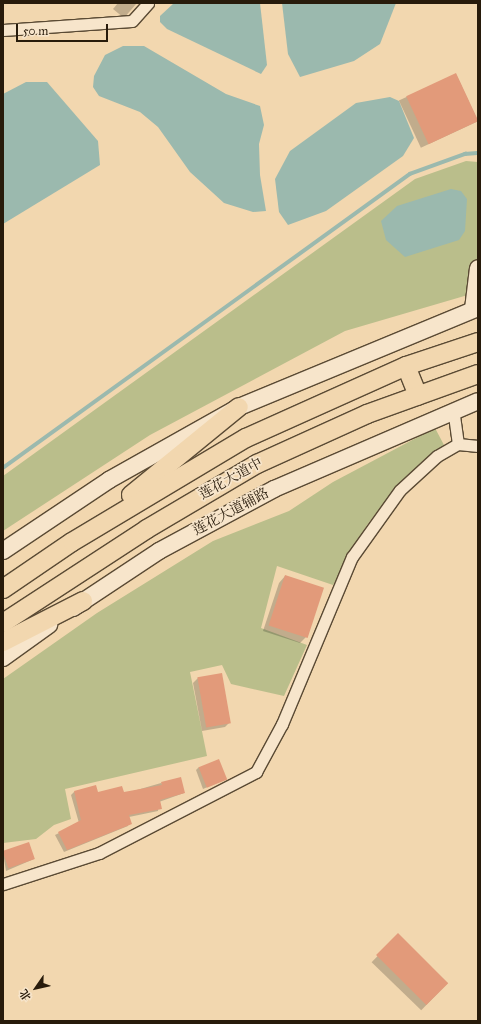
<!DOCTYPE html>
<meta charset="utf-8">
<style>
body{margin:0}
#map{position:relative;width:481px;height:1024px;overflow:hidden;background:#f2d7af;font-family:"IM FELL Great Primer","Noto Serif SC",serif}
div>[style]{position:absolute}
.green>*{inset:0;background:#babe8b}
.water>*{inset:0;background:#9bb9ae}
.shadow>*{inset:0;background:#0003;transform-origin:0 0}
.stream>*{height:3.5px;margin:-1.75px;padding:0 1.75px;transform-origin:1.75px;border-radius:1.75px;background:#9bb9ae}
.building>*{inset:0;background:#e29a7a;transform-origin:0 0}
.roads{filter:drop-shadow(1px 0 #5a4a34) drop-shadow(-1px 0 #5a4a34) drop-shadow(0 1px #5a4a34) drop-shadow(0 -1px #5a4a34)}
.street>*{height:11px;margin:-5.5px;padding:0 5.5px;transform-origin:5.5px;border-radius:5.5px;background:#f7e5cb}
.secondary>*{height:16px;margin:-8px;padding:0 8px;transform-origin:8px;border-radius:8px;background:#f7e5cb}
.primary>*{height:18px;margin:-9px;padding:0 9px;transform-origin:9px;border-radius:9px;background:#f2d7af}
span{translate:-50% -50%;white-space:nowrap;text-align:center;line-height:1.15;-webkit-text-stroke:3.5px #f7e5cb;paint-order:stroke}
.street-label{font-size:14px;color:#281b0b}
.frame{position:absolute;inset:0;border:4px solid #281b0b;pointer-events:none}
.north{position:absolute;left:16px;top:968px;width:40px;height:40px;-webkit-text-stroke:3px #f7e5cb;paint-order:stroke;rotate:236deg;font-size:11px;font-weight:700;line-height:16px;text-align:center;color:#281b0b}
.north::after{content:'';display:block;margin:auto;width:14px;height:18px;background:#281b0b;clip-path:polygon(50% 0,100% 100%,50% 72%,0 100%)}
.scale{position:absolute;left:16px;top:24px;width:92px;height:18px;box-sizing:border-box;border:2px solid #281b0b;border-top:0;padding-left:5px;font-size:12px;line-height:14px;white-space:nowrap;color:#281b0b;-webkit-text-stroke:3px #f7e5cb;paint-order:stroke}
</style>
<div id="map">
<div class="green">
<i style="clip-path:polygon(466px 161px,478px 162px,478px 292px,345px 331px,150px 435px,3px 531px,3px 476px,415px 179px)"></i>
<i style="clip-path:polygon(435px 428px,444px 445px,396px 487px,367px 525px,333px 585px,277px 566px,261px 628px,307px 645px,284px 696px,231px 684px,222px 665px,190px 672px,207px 756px,65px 789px,71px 819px,54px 825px,36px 839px,3px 843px,3px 679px,97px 613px,213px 541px,289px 511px,333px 482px)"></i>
</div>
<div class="water">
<i style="clip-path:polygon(174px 3px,260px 3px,267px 65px,261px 74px,167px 29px,160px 22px,160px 16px)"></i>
<i style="clip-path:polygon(282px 3px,396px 3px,380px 44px,354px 61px,300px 77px,288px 54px)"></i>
<i style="clip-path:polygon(123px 46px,144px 46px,226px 94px,260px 106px,264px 125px,259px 144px,260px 175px,266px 211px,253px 212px,224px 203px,190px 172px,158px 127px,140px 112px,99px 96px,93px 87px,94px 76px,105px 55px)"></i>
<i style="clip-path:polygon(26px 82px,47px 82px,98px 141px,100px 165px,3px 224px,3px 94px)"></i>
<i style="clip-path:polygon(390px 97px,399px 101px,414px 138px,403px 156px,326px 211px,288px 225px,279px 212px,275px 179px,290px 151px,356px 103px)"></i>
<i style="clip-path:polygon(451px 189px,461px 191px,467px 199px,465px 231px,459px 240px,405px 257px,386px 240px,381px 221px,397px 206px)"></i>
</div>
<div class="shadow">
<i style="clip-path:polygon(118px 3px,137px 3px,124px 18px,113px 9px)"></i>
<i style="left:456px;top:74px;width:52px;height:63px;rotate:65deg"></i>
<i style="clip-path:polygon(285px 576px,306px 637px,300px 643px,263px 631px,279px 583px)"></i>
<i style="clip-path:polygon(198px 678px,230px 722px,225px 727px,202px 731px,193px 683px)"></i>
<i style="clip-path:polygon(199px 767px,226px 779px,203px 789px,196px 770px)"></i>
<i style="clip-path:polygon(161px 783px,184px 793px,159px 802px,158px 811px,129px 817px,128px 826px,64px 852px,55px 835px,79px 823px,71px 795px,74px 792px,123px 794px)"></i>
<i style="clip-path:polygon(29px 844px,34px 859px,6px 871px,3px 853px)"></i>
<i style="left:398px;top:935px;width:69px;height:38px;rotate:44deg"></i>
</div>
<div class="stream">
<i style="left:3px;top:468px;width:502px;rotate:-35.84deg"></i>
<i style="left:410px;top:174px;width:59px;rotate:-20deg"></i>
<i style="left:465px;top:154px;width:12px;rotate:-5deg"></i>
</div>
<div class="building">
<i style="left:456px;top:73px;width:53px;height:55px;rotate:65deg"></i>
<i style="left:285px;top:575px;width:41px;height:53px;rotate:18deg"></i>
<i style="left:222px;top:673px;width:51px;height:25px;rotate:80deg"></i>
<i style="left:219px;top:759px;width:22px;height:22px;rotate:68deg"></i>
<i style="clip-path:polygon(181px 777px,185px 793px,160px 800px,162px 809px,129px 815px,132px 824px,67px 850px,58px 832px,81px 820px,74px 791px,96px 785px,98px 792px,122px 786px,124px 792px,162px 785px,161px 782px)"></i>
<i style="left:29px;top:842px;width:18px;height:28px;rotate:71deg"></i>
<i style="left:398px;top:933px;width:71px;height:31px;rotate:45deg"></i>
</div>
<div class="roads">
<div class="street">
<i style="left:3px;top:30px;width:129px;rotate:-4deg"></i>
<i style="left:132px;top:21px;width:24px;rotate:-48deg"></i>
<i style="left:458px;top:444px;width:20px;rotate:6deg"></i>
<i style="left:3px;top:884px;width:101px;rotate:-17.9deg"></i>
<i style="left:99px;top:853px;width:177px;rotate:-27.3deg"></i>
<i style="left:256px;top:772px;width:55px;rotate:-61.6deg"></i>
<i style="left:282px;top:724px;width:181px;rotate:-67.3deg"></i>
<i style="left:352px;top:557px;width:82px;rotate:-54.4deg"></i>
<i style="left:400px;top:490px;width:50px;rotate:-42.6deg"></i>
<i style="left:437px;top:456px;width:24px;rotate:-30deg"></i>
<i style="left:458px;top:444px;width:35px;rotate:-98deg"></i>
</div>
<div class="secondary">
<i style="left:473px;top:309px;width:41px;rotate:-83deg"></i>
<i style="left:3px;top:551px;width:128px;rotate:-33.8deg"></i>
<i style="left:109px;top:480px;width:149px;rotate:-29.3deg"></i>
<i style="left:239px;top:407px;width:259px;rotate:-22.5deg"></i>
<i style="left:73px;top:608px;width:103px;rotate:-33.5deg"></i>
<i style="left:159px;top:551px;width:131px;rotate:-28.3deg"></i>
<i style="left:274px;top:489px;width:222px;rotate:-23.3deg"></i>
<i style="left:3px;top:658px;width:57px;rotate:-35.7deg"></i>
</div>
<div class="primary">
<i style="left:406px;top:366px;width:32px;rotate:68deg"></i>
<i style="left:131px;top:495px;width:139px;rotate:-39.2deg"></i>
<i style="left:3px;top:589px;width:83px;rotate:-34.3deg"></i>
<i style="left:72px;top:542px;width:203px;rotate:-30.9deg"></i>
<i style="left:246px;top:438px;width:175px;rotate:-24.2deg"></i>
<i style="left:406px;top:366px;width:76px;rotate:-18.4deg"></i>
<i style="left:3px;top:623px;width:172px;rotate:-33.1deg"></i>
<i style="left:147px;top:529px;width:128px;rotate:-30.6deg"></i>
<i style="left:257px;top:464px;width:121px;rotate:-24.4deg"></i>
<i style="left:367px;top:414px;width:118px;rotate:-19.8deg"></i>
<i style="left:3px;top:642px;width:90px;rotate:-27.1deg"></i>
</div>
</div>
<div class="street-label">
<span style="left:231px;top:479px;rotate:-29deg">莲花大道中</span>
<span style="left:231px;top:512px;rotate:-28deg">莲花大道辅路</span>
</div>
<div class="frame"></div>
<div class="north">北</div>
<div class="scale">50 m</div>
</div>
